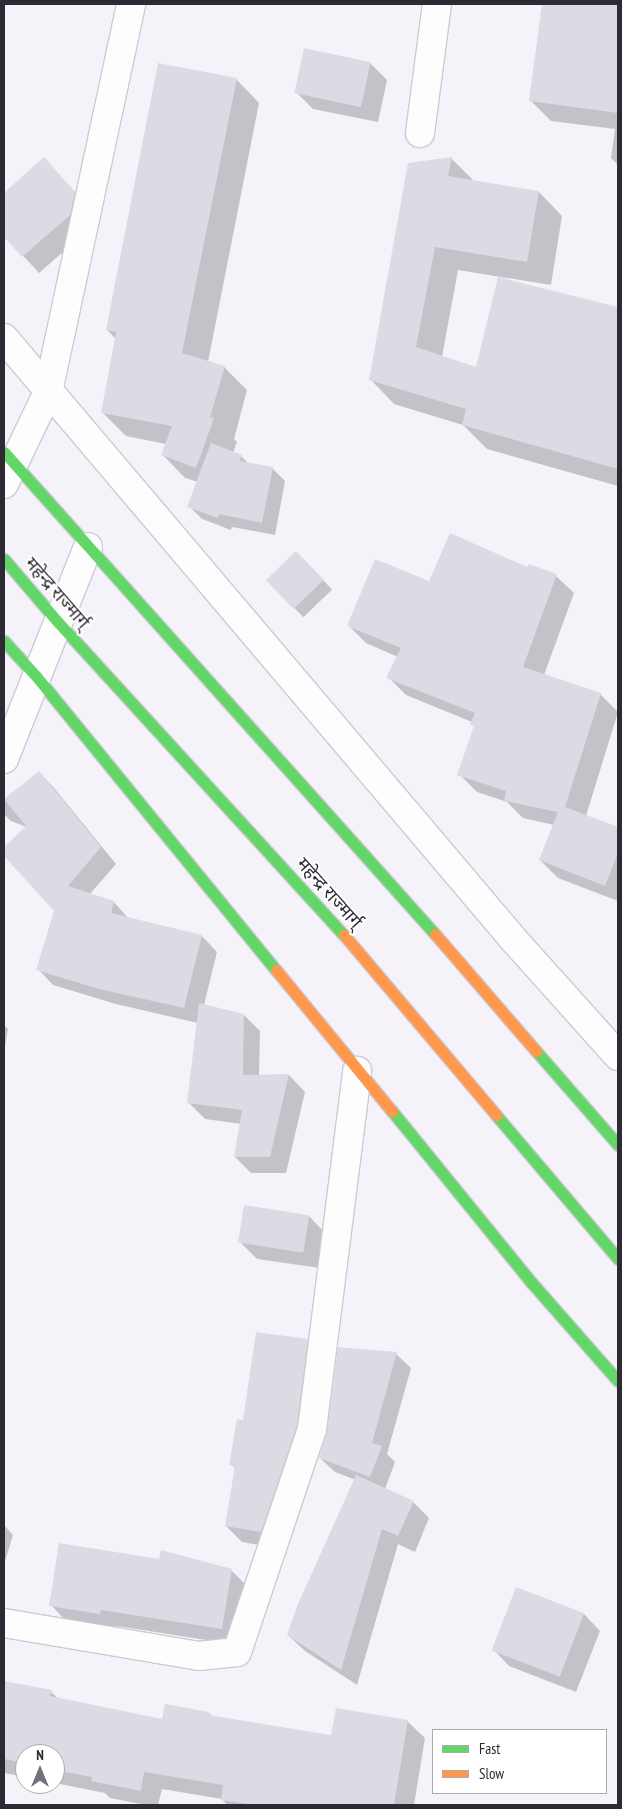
<!DOCTYPE html>
<meta charset="utf-8">
<style>
body{margin:0}
#map{position:relative;width:622px;height:1809px;overflow:hidden;background:#f6f2fa;font-family:"PT Sans Narrow","Noto Sans Devanagari",sans-serif}
div>[style]{position:absolute}
.shadow>*{inset:0;background:#0003;transform-origin:0 0}
.building>*{inset:0;background:#dddae3;transform-origin:0 0}
.roads{filter:drop-shadow(1px 0 #cecad2) drop-shadow(-1px 0 #cecad2) drop-shadow(0 1px #cecad2) drop-shadow(0 -1px #cecad2)}
.street>*{height:28px;margin:-14px;padding:0 14px;transform-origin:14px;border-radius:14px;background:#fefdfe}
.fast>*{height:11px;margin:-5.5px;padding:0 5.5px;transform-origin:5.5px;border-radius:5.5px;background:#63d668}
.slow>*{height:11px;margin:-5.5px;padding:0 5.5px;transform-origin:5.5px;border-radius:5.5px;background:#ff974d}
span{translate:-50% -50%;white-space:nowrap;text-align:center;line-height:1.15;-webkit-text-stroke:4px #fff;paint-order:stroke}
.street-label{font-size:18px;color:#2e2a33}
.frame{position:absolute;inset:0;border:5px solid #2e2a33;pointer-events:none}
.legend{position:absolute;left:432px;top:1729px;width:175px;height:65px;box-sizing:border-box;background:#fff;border:1px solid #abaaad;margin:0;padding:6px 9px;list-style:none;font-size:15px;color:#2e2a33}
.legend li{display:flex;align-items:center;gap:10px;height:25px}
.legend b{width:25px;border:1px solid #abaaad}
.north{position:absolute;left:15px;top:1744px;width:50px;height:50px;box-sizing:border-box;background:#fff;border:1px solid #abaaad;border-radius:50%;rotate:0deg;font-size:14px;font-weight:700;line-height:20px;text-align:center;color:#2e2a33}
.north::after{content:'';display:block;margin:auto;width:18px;height:22px;background:#747079;clip-path:polygon(50% 0,100% 100%,50% 72%,0 100%)}
</style>
<div id="map">
<div class="shadow">
<i style="clip-path:polygon(543px 4px,618px 4px,618px 165px,611px 158px,615px 129px,551px 121px,530px 100px)"></i>
<i style="clip-path:polygon(370px 63px,387px 80px,378px 122px,313px 109px,297px 93px)"></i>
<i style="clip-path:polygon(236px 79px,259px 103px,208px 362px,224px 367px,247px 390px,234px 439px,237px 442px,233px 453px,241px 456px,249px 464px,272px 468px,285px 481px,275px 535px,232px 527px,231px 530px,202px 519px,189px 506px,198px 482px,185px 478px,162px 454px,166px 444px,126px 436px,103px 413px,116px 339px,107px 330px)"></i>
<i style="clip-path:polygon(451px 158px,474px 181px,539px 192px,562px 216px,551px 285px,458px 270px,442px 357px,477px 368px,499px 279px,618px 308px,618px 486px,487px 449px,463px 425px,394px 404px,371px 380px)"></i>
<i style="clip-path:polygon(44px 159px,91px 209px,86px 232px,39px 273px,4px 235px,4px 194px)"></i>
<i style="left:296px;top:552px;width:52px;height:40px;rotate:46deg"></i>
<i style="clip-path:polygon(528px 568px,556px 576px,574px 593px,544px 675px,600px 694px,618px 712px,586px 816px,618px 829px,618px 901px,558px 878px,540px 860px,554px 825px,523px 818px,507px 802px,477px 792px,459px 774px,475px 727px,472px 722px,406px 695px,388px 677px,398px 657px,366px 643px,348px 625px,430px 583px)"></i>
<i style="clip-path:polygon(39px 772px,54px 788px,116px 864px,90px 894px,114px 902px,129px 919px,202px 936px,217px 952px,204px 1005px,244px 1015px,260px 1031px,259px 1076px,289px 1075px,305px 1092px,286px 1173px,251px 1173px,235px 1157px,241px 1124px,205px 1119px,189px 1103px,198px 1023px,116px 1004px,53px 985px,38px 969px,56px 911px,4px 855px,4px 849px,27px 827px,11px 821px,4px 814px,4px 800px)"></i>
<i style="clip-path:polygon(4px 1025px,8px 1029px,4px 1052px)"></i>
<i style="clip-path:polygon(309px 1216px,325px 1233px,320px 1268px,257px 1259px,240px 1242px)"></i>
<i style="clip-path:polygon(307px 1341px,323px 1357px,277px 1548px,242px 1542px,226px 1526px,236px 1469px,231px 1464px,244px 1421px)"></i>
<i style="clip-path:polygon(396px 1354px,411px 1368px,387px 1454px,395px 1462px,385px 1489px,413px 1502px,429px 1518px,415px 1552px,398px 1544px,357px 1685px,305px 1651px,288px 1635px,356px 1480px,335px 1472px,320px 1458px)"></i>
<i style="clip-path:polygon(4px 1525px,13px 1535px,4px 1565px)"></i>
<i style="clip-path:polygon(231px 1570px,248px 1587px,238px 1645px,117px 1626px,116px 1630px,67px 1622px,51px 1605px)"></i>
<i style="clip-path:polygon(516px 1589px,584px 1614px,600px 1631px,576px 1692px,509px 1666px,493px 1649px)"></i>
<i style="clip-path:polygon(4px 1683px,51px 1692px,59px 1699px,163px 1720px,209px 1713px,213px 1717px,332px 1736px,407px 1721px,425px 1738px,414px 1805px,227px 1805px,222px 1799px,162px 1789px,158px 1805px,146px 1805px,110px 1798px,105px 1793px,55px 1783px,55px 1754px,25px 1754px,25px 1777px,4px 1773px)"></i>
</div>
<div class="building">
<i style="clip-path:polygon(542px 4px,618px 4px,618px 113px,529px 101px)"></i>
<i style="left:304px;top:48px;width:68px;height:46px;rotate:12deg"></i>
<i style="clip-path:polygon(158px 63px,237px 78px,182px 353px,225px 366px,210px 417px,214px 418px,196px 468px,161px 455px,172px 426px,101px 413px,116px 332px,106px 330px)"></i>
<i style="clip-path:polygon(44px 157px,75px 192px,70px 215px,22px 257px,4px 237px,4px 193px)"></i>
<i style="clip-path:polygon(452px 157px,448px 176px,539px 191px,527px 262px,435px 247px,416px 347px,476px 367px,498px 277px,618px 307px,618px 469px,462px 425px,466px 409px,369px 380px,408px 163px)"></i>
<i style="clip-path:polygon(211px 443px,242px 455px,240px 461px,273px 467px,262px 523px,219px 514px,218px 518px,187px 507px)"></i>
<i style="clip-path:polygon(450px 533px,527px 567px,529px 564px,557px 574px,523px 667px,601px 693px,565px 807px,618px 827px,618px 853px,605px 886px,539px 860px,558px 812px,504px 801px,506px 791px,457px 775px,474px 726px,470px 724px,475px 713px,386px 678px,401px 648px,347px 626px,375px 559px,429px 581px)"></i>
<i style="left:296px;top:551px;width:40px;height:42px;rotate:46deg"></i>
<i style="clip-path:polygon(39px 771px,101px 847px,68px 886px,114px 901px,111px 913px,202px 935px,184px 1008px,99px 989px,36px 970px,54px 911px,4px 856px,4px 847px,26px 826px,4px 799px)"></i>
<i style="clip-path:polygon(199px 1003px,244px 1014px,243px 1075px,289px 1074px,270px 1157px,234px 1157px,242px 1110px,187px 1103px)"></i>
<i style="left:244px;top:1205px;width:66px;height:38px;rotate:9deg"></i>
<i style="clip-path:polygon(256px 1332px,308px 1339px,297px 1426px,261px 1532px,225px 1526px,235px 1466px,229px 1465px,237px 1419px,243px 1420px)"></i>
<i style="clip-path:polygon(338px 1347px,397px 1352px,372px 1443px,382px 1446px,370px 1477px,319px 1458px,327px 1431px)"></i>
<i style="clip-path:polygon(356px 1475px,414px 1501px,398px 1536px,382px 1529px,341px 1670px,287px 1635px,298px 1604px)"></i>
<i style="clip-path:polygon(59px 1543px,159px 1559px,161px 1550px,232px 1569px,222px 1629px,101px 1610px,100px 1614px,49px 1606px)"></i>
<i style="left:516px;top:1587px;width:73px;height:68px;rotate:21deg"></i>
<i style="clip-path:polygon(4px 1681px,52px 1690px,50px 1696px,162px 1719px,165px 1704px,209px 1712px,209px 1715px,331px 1735px,336px 1708px,408px 1720px,394px 1805px,254px 1805px,221px 1800px,223px 1785px,144px 1772px,141px 1791px,91px 1781px,92px 1777px,55px 1770px,55px 1754px,25px 1754px,25px 1763px,4px 1759px)"></i>
</div>
<div class="roads">
<div class="street">
<i style="left:420px;top:133px;width:130px;rotate:-82.5deg"></i>
<i style="left:4px;top:338px;width:789px;rotate:49.73deg"></i>
<i style="left:514px;top:940px;width:156px;rotate:48.1deg"></i>
<i style="left:4px;top:484px;width:102px;rotate:-64.4deg"></i>
<i style="left:48px;top:392px;width:397px;rotate:-77.9deg"></i>
<i style="left:4px;top:759px;width:228px;rotate:-68.4deg"></i>
<i style="left:4px;top:1623px;width:198px;rotate:9.6deg"></i>
<i style="left:199px;top:1656px;width:38px;rotate:-6deg"></i>
<i style="left:237px;top:1652px;width:235px;rotate:-71.4deg"></i>
<i style="left:312px;top:1429px;width:361px;rotate:-82.8deg"></i>
</div>
<div class="fast">
<i style="left:4px;top:452px;width:647px;rotate:48.2deg"></i>
<i style="left:4px;top:559px;width:82px;rotate:49.5deg"></i>
<i style="left:57px;top:621px;width:425px;rotate:47.6deg"></i>
<i style="left:4px;top:641px;width:47px;rotate:47.6deg"></i>
<i style="left:36px;top:676px;width:380px;rotate:50.8deg"></i>
<i style="left:536px;top:1051px;width:125px;rotate:48.9deg"></i>
<i style="left:392px;top:1111px;width:220px;rotate:50.9deg"></i>
<i style="left:531px;top:1282px;width:132px;rotate:48.7deg"></i>
<i style="left:496px;top:1115px;width:189px;rotate:49.7deg"></i>
</div>
<div class="slow">
<i style="left:435px;top:934px;width:155px;rotate:49.2deg"></i>
<i style="left:344px;top:935px;width:236px;rotate:49.8deg"></i>
<i style="left:276px;top:970px;width:183px;rotate:50.6deg"></i>
</div>
</div>
<div class="street-label">
<span style="left:57px;top:593px;rotate:49deg">महेन्द्र राज्मार्ग्</span>
<span style="left:329px;top:893px;rotate:48deg">महेन्द्र राज्मार्ग्</span>
</div>
<div class="frame"></div>
<ul class="legend">
<li><b style="height:6px;background:#63d668"></b>Fast</li>
<li><b style="height:6px;background:#ff974d"></b>Slow</li>
</ul>
<div class="north">N</div>
</div>
